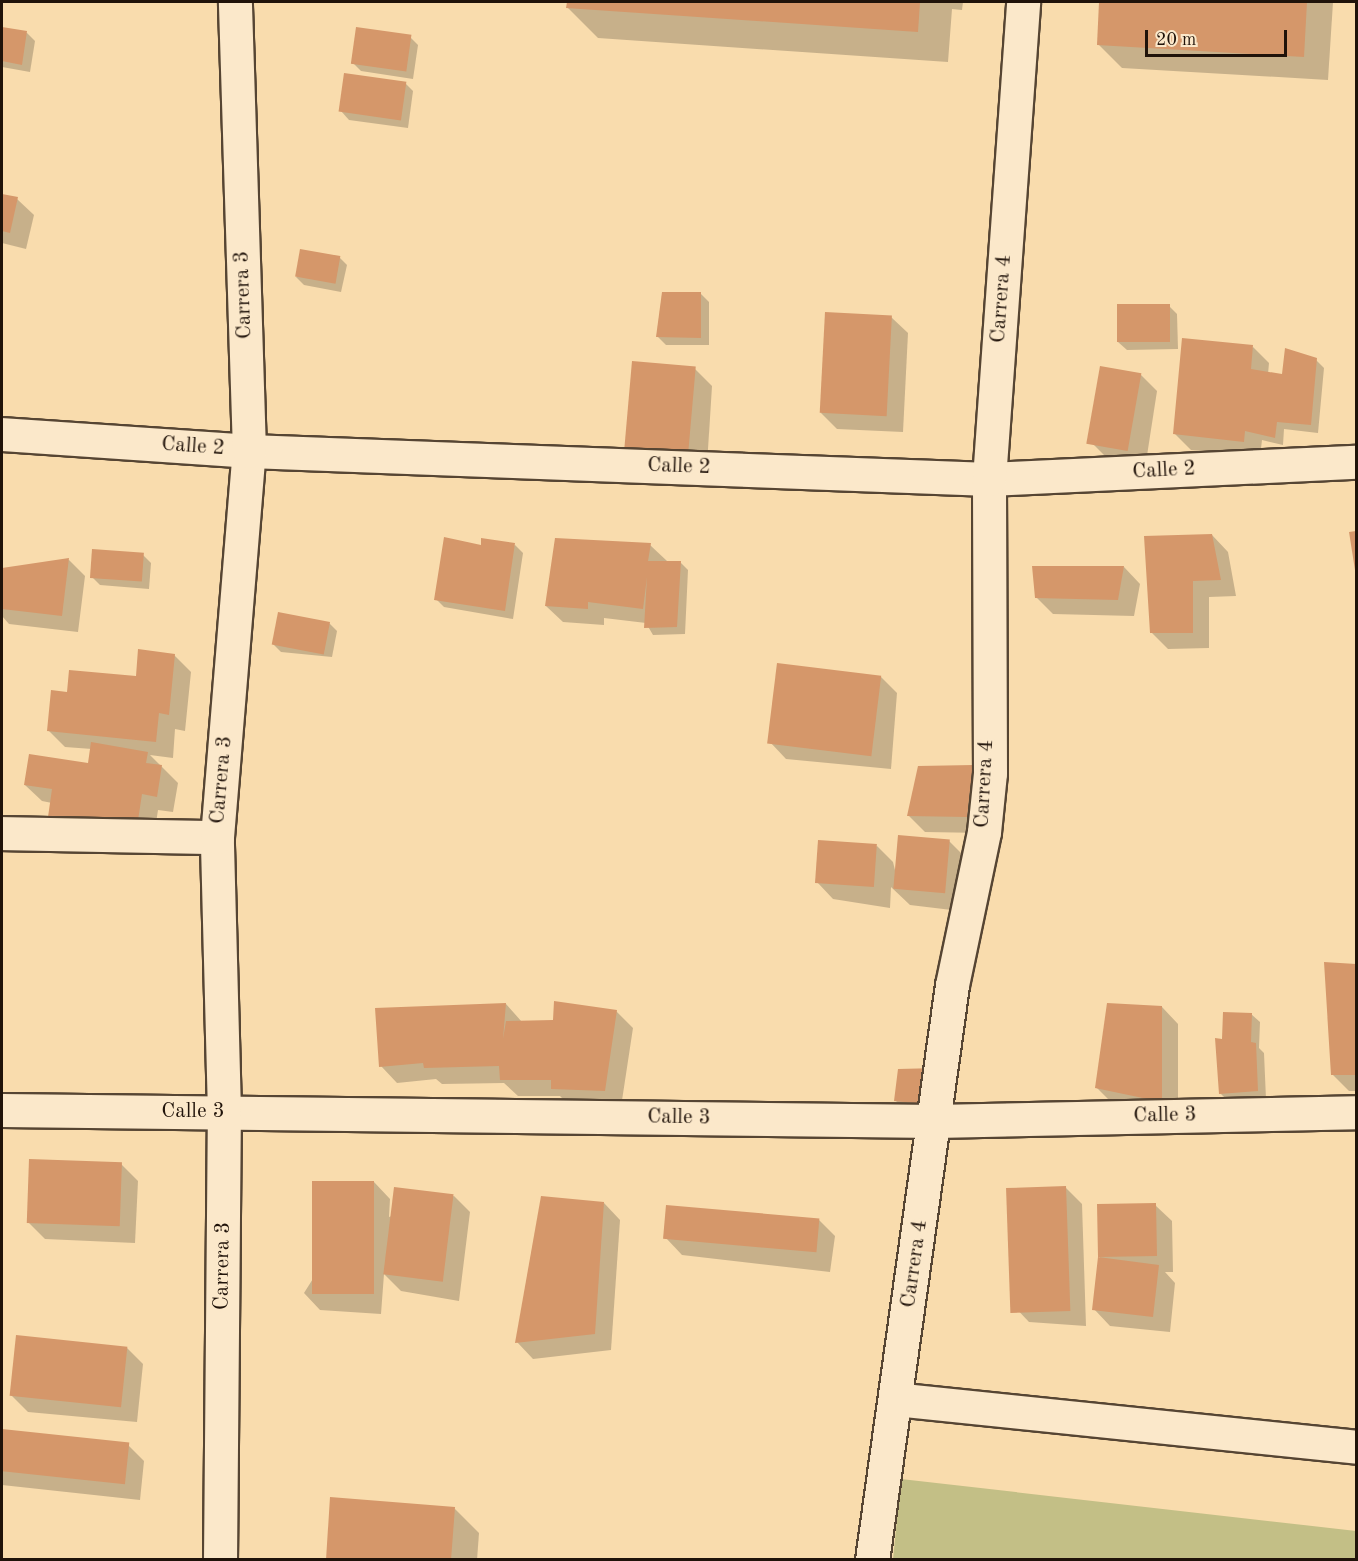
<!DOCTYPE html>
<style>
body{margin:0}
#map{position:relative;width:1358px;height:1561px;overflow:hidden;background:#f9dcad;font-family:"Old Standard TT",serif}
div>[style]{position:absolute}
.green>*{inset:0;background:#c3bf86}
.shadow>*{inset:0;background:#0003}
.building>*{inset:0;background:#d5976a;transform-origin:0 0}
.roads{filter:drop-shadow(2px 0 #564533) drop-shadow(-2px 0 #564533) drop-shadow(0 2px #564533) drop-shadow(0 -2px #564533)}
.minor>*{height:33px;margin:-16.5px;padding:0 16.5px;transform-origin:16.5px;border-radius:16.5px;background:#fbe8ca}
span{translate:-50% -50%;white-space:nowrap;text-align:center;line-height:1.15;-webkit-text-stroke:5px #fbe8ca;paint-order:stroke}
.street-label{font-size:21px;color:#20130a}
.frame{position:absolute;inset:0;border:3px solid #20130a;pointer-events:none}
.scale{position:absolute;left:1145px;top:30px;width:142px;height:27px;box-sizing:border-box;border:3px solid #20130a;border-top:0;padding-left:8px;font-size:18px;line-height:21px;white-space:nowrap;color:#20130a;-webkit-text-stroke:4px #fbe8ca;paint-order:stroke}
</style>
<div id="map">
<div class="green">
<i style="clip-path:polygon(901px 1479px,1356px 1531px,1356px 1559px,893px 1559px)"></i>
</div>
<div class="shadow">
<i style="clip-path:polygon(568px 2px,963px 2px,962px 10px,952px 9px,948px 62px,598px 38px,568px 8px)"></i>
<i style="clip-path:polygon(1100px 2px,1333px 2px,1328px 80px,1122px 68px,1098px 44px)"></i>
<i style="clip-path:polygon(2px 28px,27px 33px,35px 41px,30px 72px,2px 67px)"></i>
<i style="clip-path:polygon(410px 37px,418px 45px,413px 79px,361px 71px,353px 63px)"></i>
<i style="clip-path:polygon(405px 83px,413px 91px,408px 128px,349px 120px,341px 111px)"></i>
<i style="clip-path:polygon(2px 195px,17px 199px,34px 215px,26px 249px,2px 243px)"></i>
<i style="clip-path:polygon(339px 257px,347px 265px,341px 292px,304px 285px,296px 277px)"></i>
<i style="clip-path:polygon(701px 294px,709px 302px,709px 345px,666px 345px,658px 337px)"></i>
<i style="clip-path:polygon(1169px 306px,1177px 314px,1178px 349px,1127px 350px,1118px 342px)"></i>
<i style="clip-path:polygon(891px 317px,908px 333px,903px 432px,837px 429px,821px 413px)"></i>
<i style="clip-path:polygon(1253px 347px,1269px 363px,1268px 374px,1283px 376px,1316px 360px,1324px 368px,1318px 433px,1284px 429px,1283px 445px,1262px 440px,1260px 457px,1191px 450px,1174px 433px)"></i>
<i style="clip-path:polygon(695px 369px,712px 386px,706px 481px,650px 478px)"></i>
<i style="clip-path:polygon(1140px 374px,1157px 391px,1146px 462px,1109px 460px,1093px 444px)"></i>
<i style="clip-path:polygon(1212px 535px,1228px 552px,1236px 596px,1209px 597px,1209px 648px,1168px 649px,1151px 632px)"></i>
<i style="clip-path:polygon(515px 545px,523px 553px,513px 619px,444px 607px,436px 599px)"></i>
<i style="clip-path:polygon(650px 545px,667px 561px,680px 562px,688px 570px,685px 634px,653px 635px,646px 623px,604px 618px,604px 625px,563px 622px,546px 606px)"></i>
<i style="clip-path:polygon(143px 555px,151px 563px,149px 589px,100px 585px,92px 577px)"></i>
<i style="clip-path:polygon(69px 560px,85px 576px,78px 632px,9px 624px,2px 616px,2px 570px)"></i>
<i style="clip-path:polygon(1124px 567px,1140px 584px,1134px 616px,1053px 614px,1036px 597px)"></i>
<i style="clip-path:polygon(329px 623px,337px 631px,332px 657px,281px 652px,273px 644px)"></i>
<i style="clip-path:polygon(174px 655px,191px 672px,185px 731px,175px 729px,173px 758px,150px 755px,178px 783px,173px 812px,158px 810px,153px 843px,66px 833px,50px 817px,52px 803px,42px 801px,25px 785px,89px 765px,92px 749px,65px 747px,48px 730px,68px 693px,137px 677px)"></i>
<i style="clip-path:polygon(880px 676px,897px 693px,891px 769px,786px 759px,770px 742px)"></i>
<i style="clip-path:polygon(972px 767px,989px 783px,984px 833px,925px 832px,908px 815px)"></i>
<i style="clip-path:polygon(949px 841px,966px 858px,960px 911px,910px 905px,891px 887px,890px 908px,833px 899px,817px 882px,877px 846px,893px 862px,895px 870px)"></i>
<i style="clip-path:polygon(1325px 964px,1356px 965px,1356px 1091px,1349px 1091px,1332px 1074px)"></i>
<i style="clip-path:polygon(506px 1004px,522px 1022px,555px 1022px,616px 1011px,633px 1028px,621px 1107px,569px 1105px,560px 1096px,518px 1096px,504px 1083px,442px 1084px,436px 1079px,397px 1083px,381px 1066px)"></i>
<i style="clip-path:polygon(1162px 1007px,1178px 1024px,1178px 1118px,1113px 1104px,1096px 1087px)"></i>
<i style="clip-path:polygon(1251px 1014px,1260px 1022px,1259px 1048px,1264px 1053px,1266px 1099px,1228px 1101px,1220px 1093px,1224px 1041px)"></i>
<i style="clip-path:polygon(953px 1086px,951px 1120px,913px 1118px,896px 1101px)"></i>
<i style="clip-path:polygon(121px 1164px,138px 1181px,135px 1243px,45px 1239px,28px 1222px)"></i>
<i style="clip-path:polygon(374px 1182px,390px 1199px,389px 1217px,454px 1196px,470px 1212px,459px 1301px,401px 1291px,384px 1274px,381px 1314px,320px 1310px,304px 1293px)"></i>
<i style="clip-path:polygon(1066px 1188px,1082px 1204px,1086px 1326px,1029px 1322px,1013px 1305px)"></i>
<i style="clip-path:polygon(604px 1203px,620px 1220px,611px 1350px,533px 1359px,517px 1342px)"></i>
<i style="clip-path:polygon(1099px 1205px,1155px 1205px,1172px 1221px,1173px 1272px,1165px 1272px,1175px 1283px,1170px 1332px,1110px 1326px,1094px 1309px,1100px 1257px)"></i>
<i style="clip-path:polygon(819px 1220px,835px 1236px,830px 1272px,682px 1255px,666px 1238px)"></i>
<i style="clip-path:polygon(126px 1347px,143px 1364px,137px 1422px,28px 1412px,11px 1395px)"></i>
<i style="clip-path:polygon(2px 1431px,128px 1445px,144px 1461px,140px 1500px,2px 1485px)"></i>
<i style="clip-path:polygon(455px 1509px,479px 1533px,477px 1560px,328px 1560px)"></i>
</div>
<div class="building">
<i style="clip-path:polygon(567px 2px,920px 2px,918px 32px,566px 8px)"></i>
<i style="clip-path:polygon(1099px 2px,1307px 2px,1304px 57px,1097px 45px)"></i>
<i style="clip-path:polygon(2px 27px,27px 31px,22px 65px,2px 61px)"></i>
<i style="left:356px;top:27px;width:56px;height:37px;rotate:8deg"></i>
<i style="left:344px;top:73px;width:63px;height:39px;rotate:8deg"></i>
<i style="clip-path:polygon(2px 194px,18px 197px,10px 233px,2px 231px)"></i>
<i style="left:300px;top:249px;width:41px;height:28px;rotate:10deg"></i>
<i style="clip-path:polygon(662px 292px,701px 292px,701px 338px,656px 337px)"></i>
<i style="left:1117px;top:304px;width:53px;height:38px"></i>
<i style="left:825px;top:312px;width:67px;height:101px;rotate:3deg"></i>
<i style="clip-path:polygon(1182px 338px,1253px 345px,1251px 369px,1282px 374px,1285px 348px,1317px 358px,1311px 425px,1277px 422px,1275px 438px,1245px 431px,1244px 442px,1173px 434px)"></i>
<i style="left:632px;top:361px;width:64px;height:101px;rotate:5deg"></i>
<i style="left:1100px;top:366px;width:42px;height:79px;rotate:10deg"></i>
<i style="clip-path:polygon(1356px 531px,1356px 570px,1355px 570px,1349px 532px)"></i>
<i style="clip-path:polygon(1212px 534px,1221px 580px,1193px 581px,1193px 633px,1150px 633px,1144px 536px)"></i>
<i style="clip-path:polygon(444px 537px,481px 545px,481px 538px,515px 543px,505px 611px,434px 600px)"></i>
<i style="clip-path:polygon(555px 538px,651px 543px,648px 561px,681px 561px,677px 627px,644px 628px,647px 577px,643px 609px,588px 602px,588px 609px,545px 606px)"></i>
<i style="left:92px;top:549px;width:52px;height:29px;rotate:4deg"></i>
<i style="clip-path:polygon(69px 558px,62px 616px,2px 609px,2px 568px)"></i>
<i style="clip-path:polygon(1032px 566px,1124px 566px,1118px 600px,1035px 598px)"></i>
<i style="left:278px;top:612px;width:53px;height:33px;rotate:11deg"></i>
<i style="clip-path:polygon(138px 649px,175px 654px,169px 715px,159px 713px,156px 742px,47px 731px,51px 690px,67px 692px,69px 670px,136px 676px)"></i>
<i style="left:777px;top:663px;width:105px;height:81px;rotate:7deg"></i>
<i style="clip-path:polygon(91px 742px,148px 752px,146px 763px,162px 765px,157px 797px,142px 794px,137px 827px,48px 817px,52px 789px,24px 785px,29px 754px,88px 763px)"></i>
<i style="clip-path:polygon(973px 765px,967px 817px,907px 816px,918px 766px)"></i>
<i style="left:898px;top:835px;width:52px;height:54px;rotate:5deg"></i>
<i style="left:818px;top:840px;width:59px;height:43px;rotate:4deg"></i>
<i style="clip-path:polygon(1324px 962px,1356px 964px,1356px 1075px,1331px 1075px)"></i>
<i style="clip-path:polygon(554px 1001px,617px 1010px,605px 1091px,551px 1089px,551px 1080px,500px 1080px,499px 1066px,424px 1068px,423px 1063px,379px 1067px,375px 1008px,506px 1003px,503px 1039px,506px 1021px,553px 1020px)"></i>
<i style="clip-path:polygon(1107px 1003px,1162px 1006px,1162px 1102px,1095px 1088px)"></i>
<i style="clip-path:polygon(1223px 1012px,1252px 1013px,1251px 1042px,1256px 1043px,1258px 1091px,1219px 1094px,1215px 1038px,1222px 1039px)"></i>
<i style="clip-path:polygon(938px 1068px,935px 1105px,894px 1101px,898px 1069px)"></i>
<i style="left:29px;top:1159px;width:93px;height:64px;rotate:2deg"></i>
<i style="left:312px;top:1181px;width:62px;height:113px"></i>
<i style="left:1066px;top:1186px;width:125px;height:60px;rotate:88deg"></i>
<i style="left:394px;top:1187px;width:60px;height:88px;rotate:7deg"></i>
<i style="clip-path:polygon(541px 1196px,604px 1202px,595px 1334px,515px 1343px)"></i>
<i style="clip-path:polygon(1156px 1203px,1157px 1256px,1098px 1257px,1159px 1265px,1153px 1317px,1092px 1310px,1098px 1257px,1097px 1204px)"></i>
<i style="left:666px;top:1205px;width:154px;height:34px;rotate:5deg"></i>
<i style="left:16px;top:1335px;width:112px;height:61px;rotate:6deg"></i>
<i style="left:2px;top:1429px;width:128px;height:42px;rotate:6deg"></i>
<i style="clip-path:polygon(330px 1497px,455px 1507px,451px 1560px,326px 1560px)"></i>
</div>
<div class="roads">
<div class="minor">
<i style="left:2px;top:434px;width:248px;rotate:3.9deg"></i>
<i style="left:249px;top:451px;width:741px;rotate:2.17deg"></i>
<i style="left:989px;top:479px;width:367px;rotate:-2.7deg"></i>
<i style="left:2px;top:833px;width:215px;rotate:1.1deg"></i>
<i style="left:2px;top:1110px;width:933px;rotate:0.68deg"></i>
<i style="left:935px;top:1121px;width:421px;rotate:-1.2deg"></i>
<i style="left:895px;top:1399px;width:463px;rotate:5.9deg"></i>
<i style="left:220px;top:1560px;width:448px;rotate:-89.5deg"></i>
<i style="left:224px;top:1112px;width:275px;rotate:-91.5deg"></i>
<i style="left:217px;top:837px;width:387px;rotate:-85.3deg"></i>
<i style="left:249px;top:451px;width:449px;rotate:-91.8deg"></i>
<i style="left:872px;top:1560px;width:581px;rotate:-82.08deg"></i>
<i style="left:952px;top:985px;width:156px;rotate:-78.2deg"></i>
<i style="left:984px;top:832px;width:59px;rotate:-84.2deg"></i>
<i style="left:990px;top:773px;width:294px;rotate:-90.2deg"></i>
<i style="left:989px;top:479px;width:478px;rotate:-85.9deg"></i>
</div>
</div>
<div class="street-label">
<span style="left:244px;top:295px;rotate:-92deg">Carrera 3</span>
<span style="left:1002px;top:299px;rotate:-86deg">Carrera 4</span>
<span style="left:193px;top:447px;rotate:4deg">Calle 2</span>
<span style="left:679px;top:467px;rotate:2deg">Calle 2</span>
<span style="left:1164px;top:471px;rotate:-3deg">Calle 2</span>
<span style="left:222px;top:780px;rotate:-85deg">Carrera 3</span>
<span style="left:985px;top:784px;rotate:-87deg">Carrera 4</span>
<span style="left:193px;top:1112px">Calle 3</span>
<span style="left:1165px;top:1116px;rotate:-1deg">Calle 3</span>
<span style="left:679px;top:1118px;rotate:1deg">Calle 3</span>
<span style="left:915px;top:1264px;rotate:-82deg">Carrera 4</span>
<span style="left:223px;top:1266px;rotate:-89deg">Carrera 3</span>
</div>
<div class="frame"></div>
<div class="scale">20 m</div>
</div>
